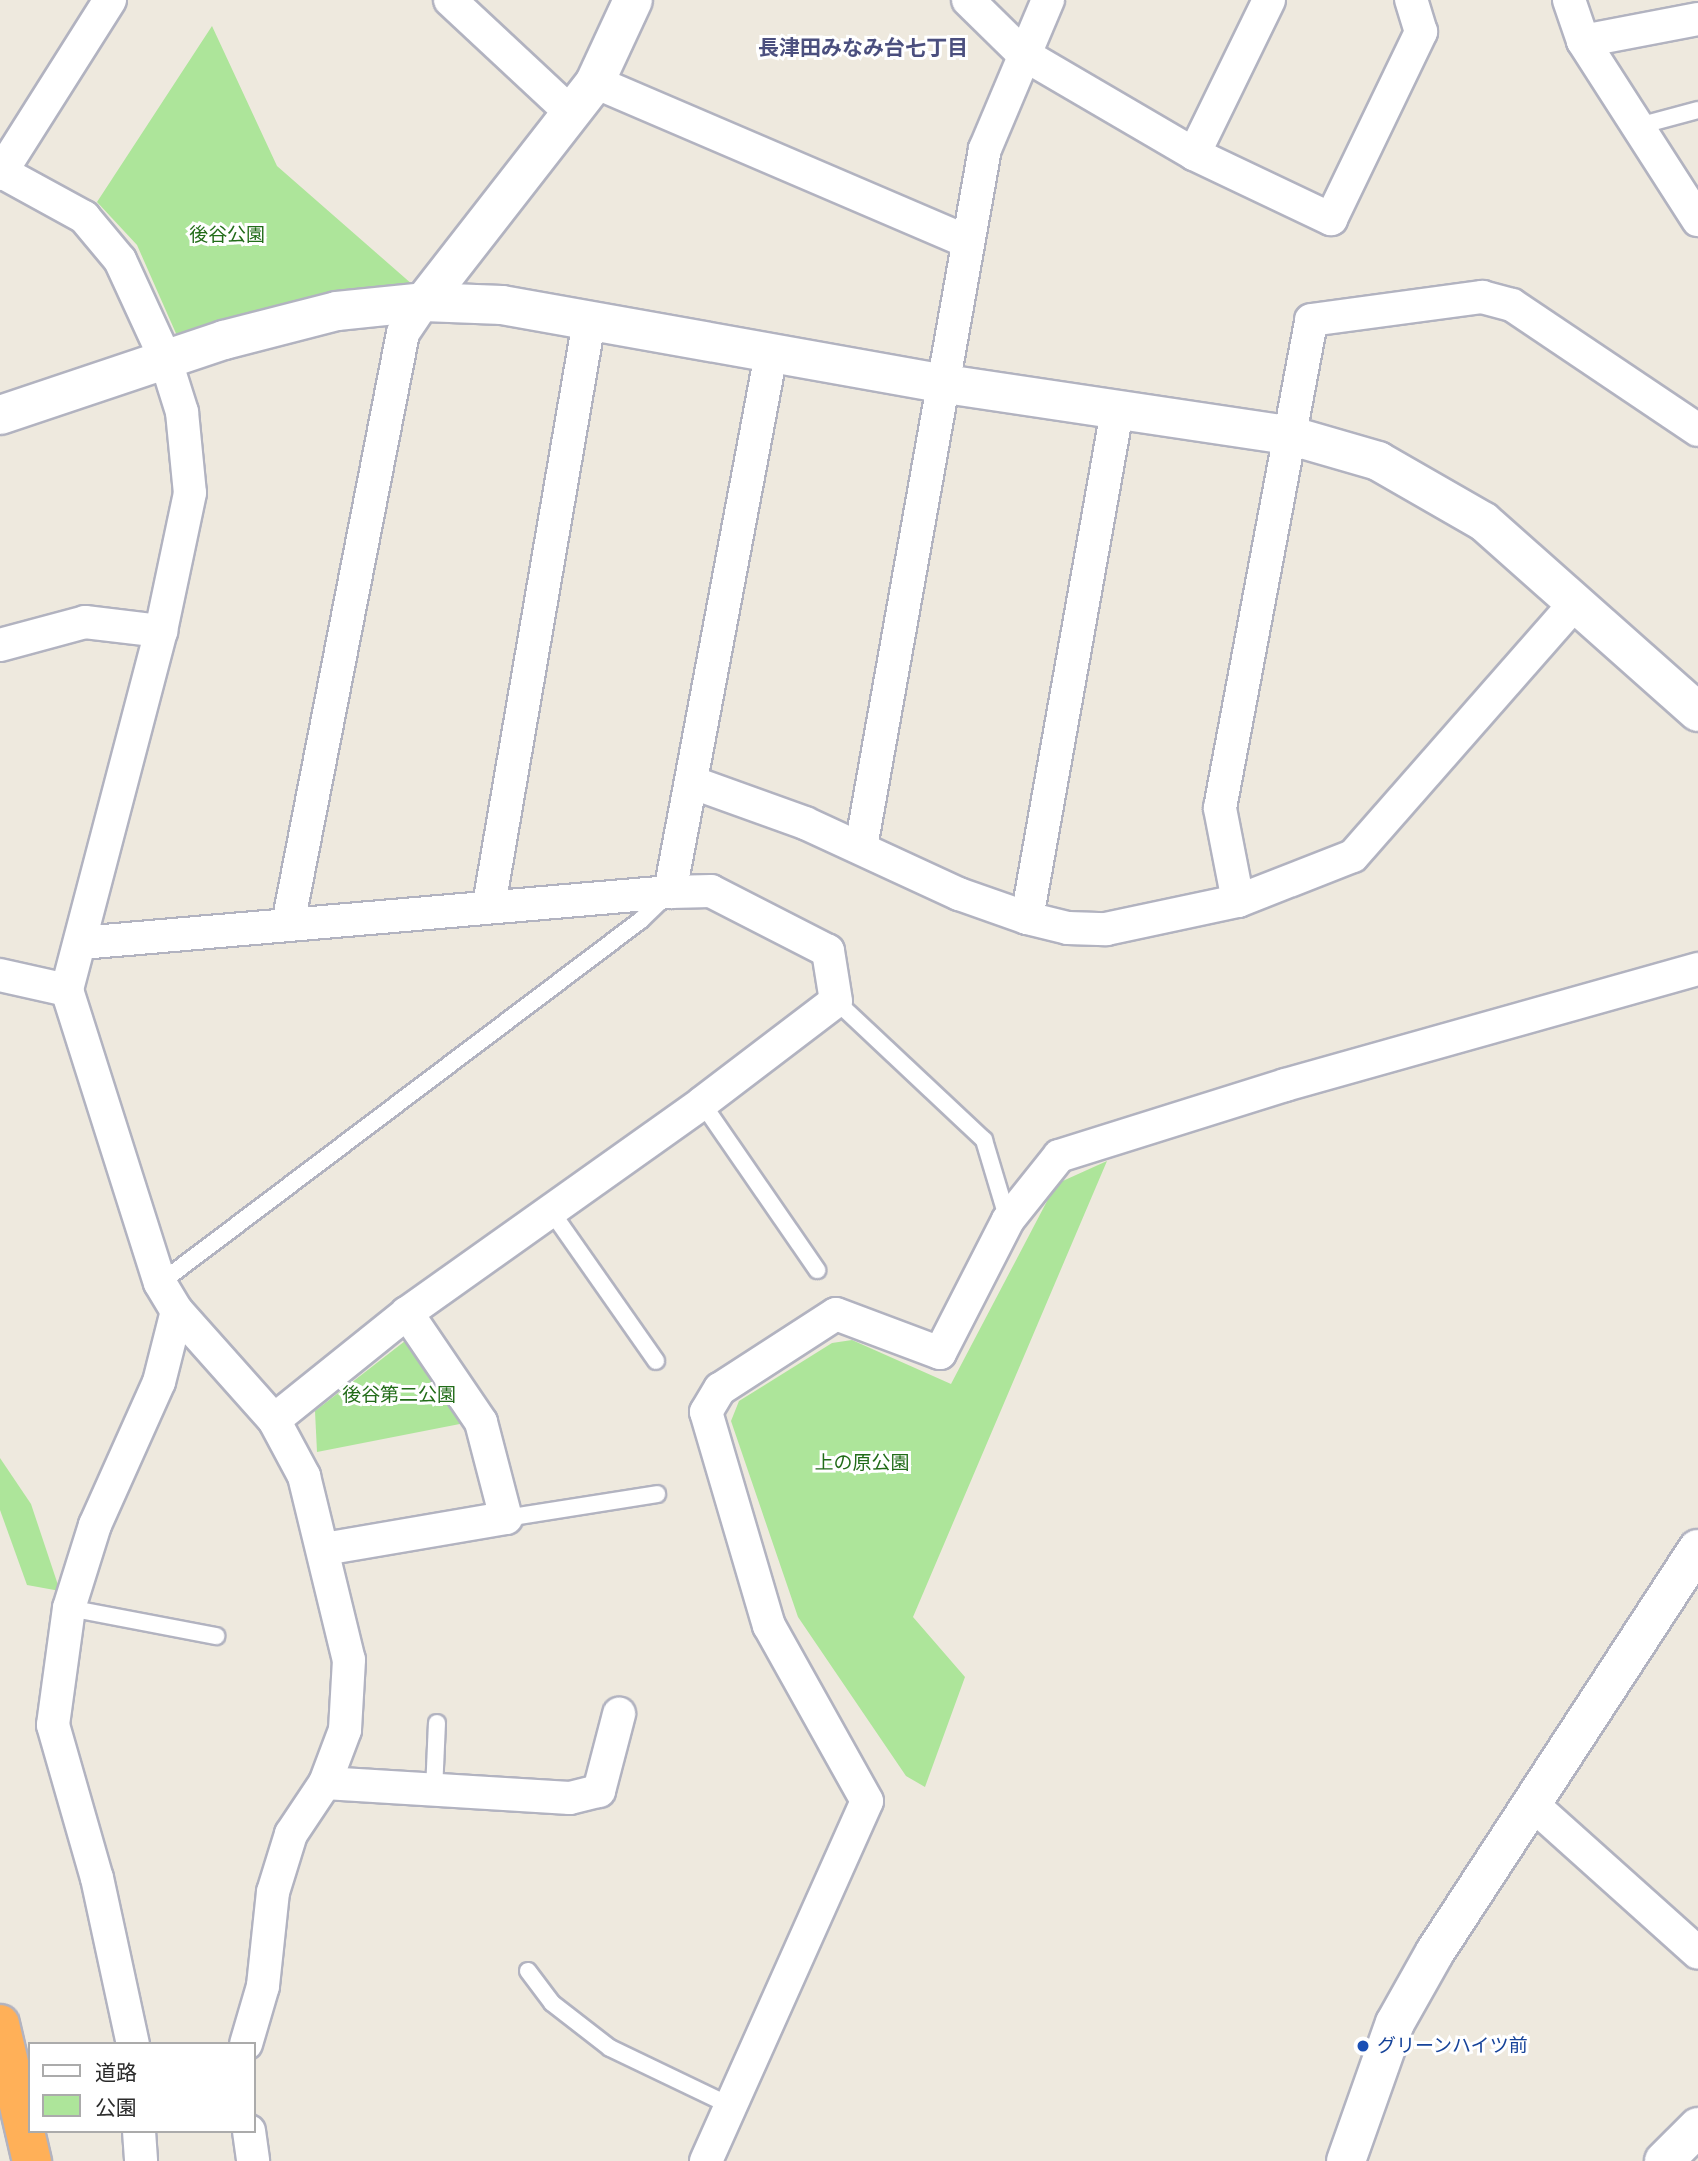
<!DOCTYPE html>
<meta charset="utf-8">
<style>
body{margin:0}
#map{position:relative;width:1698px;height:2161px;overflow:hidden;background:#eee9de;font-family:Helvetica,"Noto Sans JP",sans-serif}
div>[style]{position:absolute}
.green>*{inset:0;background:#ade59a}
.roads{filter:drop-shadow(2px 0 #b2b3c0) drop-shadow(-2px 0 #b2b3c0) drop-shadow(0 2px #b2b3c0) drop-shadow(0 -2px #b2b3c0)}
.lane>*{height:16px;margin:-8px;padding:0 8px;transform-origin:8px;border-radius:8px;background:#fff}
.street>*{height:32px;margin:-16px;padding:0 16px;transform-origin:16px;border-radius:16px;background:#fff}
.secondary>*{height:38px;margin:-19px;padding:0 19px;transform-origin:19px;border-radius:19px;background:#fff}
.highway>*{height:38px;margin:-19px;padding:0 19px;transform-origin:19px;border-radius:19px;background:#ffb058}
.dots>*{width:19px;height:19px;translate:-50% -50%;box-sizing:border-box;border:4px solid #fff;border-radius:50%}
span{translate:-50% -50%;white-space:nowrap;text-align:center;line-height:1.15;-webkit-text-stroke:6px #fff;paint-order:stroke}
.park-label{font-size:19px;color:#226c19}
.transit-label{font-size:19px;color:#164399}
.left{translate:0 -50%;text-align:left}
.neighbourhood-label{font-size:21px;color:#4b4f7e;font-weight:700}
.legend{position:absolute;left:28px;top:2042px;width:228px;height:91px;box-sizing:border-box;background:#fff;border:2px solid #ababab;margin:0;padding:9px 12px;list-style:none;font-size:21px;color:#2c2c2c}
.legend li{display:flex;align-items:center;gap:14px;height:35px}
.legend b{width:35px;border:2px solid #ababab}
</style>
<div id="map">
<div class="green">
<i style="clip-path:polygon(212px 26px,277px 166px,413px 285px,178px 338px,137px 245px,97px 202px)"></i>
<i style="clip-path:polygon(1107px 1161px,913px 1617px,965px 1677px,925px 1787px,906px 1776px,798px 1617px,731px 1421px,739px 1401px,832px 1343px,852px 1340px,951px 1384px,1056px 1184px)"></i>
<i style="clip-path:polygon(405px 1341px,470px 1422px,317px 1452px,315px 1411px)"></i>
<i style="clip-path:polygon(0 1458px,31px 1504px,60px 1591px,27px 1585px,0 1510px)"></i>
</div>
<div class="roads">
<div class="lane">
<i style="left:1635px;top:127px;width:65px;rotate:-15.1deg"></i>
<i style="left:836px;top:1001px;width:203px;rotate:43.2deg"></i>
<i style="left:984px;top:1140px;width:84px;rotate:73.3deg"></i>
<i style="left:702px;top:1103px;width:203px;rotate:55.4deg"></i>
<i style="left:551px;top:1211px;width:183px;rotate:55deg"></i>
<i style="left:160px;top:1283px;width:603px;rotate:-37.04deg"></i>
<i style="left:641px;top:920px;width:36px;rotate:-44deg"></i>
<i style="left:506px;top:1518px;width:153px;rotate:-9deg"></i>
<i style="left:69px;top:1608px;width:150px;rotate:10.8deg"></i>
<i style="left:434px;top:1791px;width:68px;rotate:-87.5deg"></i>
<i style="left:528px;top:1971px;width:40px;rotate:53deg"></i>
<i style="left:552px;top:2003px;width:73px;rotate:37.8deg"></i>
<i style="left:610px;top:2048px;width:134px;rotate:25.6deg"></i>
</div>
<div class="street">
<i style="left:450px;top:0;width:166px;rotate:43deg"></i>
<i style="left:968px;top:0;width:77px;rotate:44.5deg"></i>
<i style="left:1023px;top:54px;width:198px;rotate:30.3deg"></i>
<i style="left:1194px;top:154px;width:152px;rotate:25.4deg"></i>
<i style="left:1331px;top:219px;width:208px;rotate:-64.3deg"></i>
<i style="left:1421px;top:32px;width:34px;rotate:-107deg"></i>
<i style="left:1569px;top:0;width:43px;rotate:71.1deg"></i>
<i style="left:1583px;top:41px;width:213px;rotate:57.3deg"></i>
<i style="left:1583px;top:41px;width:117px;rotate:-10.8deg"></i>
<i style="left:595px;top:82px;width:404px;rotate:23.2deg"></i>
<i style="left:1194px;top:154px;width:171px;rotate:-64deg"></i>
<i style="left:0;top:171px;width:96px;rotate:28.7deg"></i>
<i style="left:84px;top:217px;width:56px;rotate:50.1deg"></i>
<i style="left:120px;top:260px;width:108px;rotate:65.3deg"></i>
<i style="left:165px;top:358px;width:57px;rotate:72.5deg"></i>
<i style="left:182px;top:412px;width:81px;rotate:84.4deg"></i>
<i style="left:190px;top:493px;width:141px;rotate:101.9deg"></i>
<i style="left:161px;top:631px;width:371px;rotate:104.7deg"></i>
<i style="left:67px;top:990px;width:307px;rotate:72.4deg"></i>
<i style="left:160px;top:1283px;width:33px;rotate:59deg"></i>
<i style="left:177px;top:1311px;width:73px;rotate:104.2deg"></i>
<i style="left:159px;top:1382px;width:157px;rotate:114.1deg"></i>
<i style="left:95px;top:1525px;width:87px;rotate:107.4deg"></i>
<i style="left:69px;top:1608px;width:118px;rotate:97.8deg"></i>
<i style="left:53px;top:1725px;width:159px;rotate:74deg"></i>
<i style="left:97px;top:1878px;width:170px;rotate:77.8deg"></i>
<i style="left:0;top:174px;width:206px;rotate:-57.7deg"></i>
<i style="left:0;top:645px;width:88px;rotate:-15.1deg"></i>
<i style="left:85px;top:622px;width:77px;rotate:6.8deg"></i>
<i style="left:694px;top:783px;width:118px;rotate:19.8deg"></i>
<i style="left:805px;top:823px;width:170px;rotate:24.8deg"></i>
<i style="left:959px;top:894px;width:72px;rotate:19.4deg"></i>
<i style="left:1027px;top:918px;width:42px;rotate:13.7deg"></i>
<i style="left:1068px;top:928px;width:38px;rotate:2deg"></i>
<i style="left:1106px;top:929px;width:135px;rotate:-12deg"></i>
<i style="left:1238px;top:901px;width:123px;rotate:-21.4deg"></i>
<i style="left:1353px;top:856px;width:338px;rotate:-48.7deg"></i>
<i style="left:861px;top:847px;width:709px;rotate:-79.93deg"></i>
<i style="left:985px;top:149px;width:162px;rotate:-67.1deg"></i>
<i style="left:1238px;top:901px;width:95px;rotate:-101deg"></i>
<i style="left:1220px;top:808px;width:496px;rotate:-79.4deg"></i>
<i style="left:1311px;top:320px;width:173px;rotate:-7.7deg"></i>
<i style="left:1482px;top:297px;width:31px;rotate:15deg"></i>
<i style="left:1512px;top:305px;width:224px;rotate:33.9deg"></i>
<i style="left:489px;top:905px;width:592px;rotate:-80.28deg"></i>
<i style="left:1027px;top:918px;width:515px;rotate:-79.93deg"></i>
<i style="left:288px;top:924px;width:602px;rotate:-78.99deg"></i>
<i style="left:403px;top:333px;width:37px;rotate:-56deg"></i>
<i style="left:81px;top:943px;width:591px;rotate:-4.95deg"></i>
<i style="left:670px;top:892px;width:547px;rotate:-79.37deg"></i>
<i style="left:0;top:975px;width:69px;rotate:12.6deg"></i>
<i style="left:177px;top:1311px;width:146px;rotate:48.3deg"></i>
<i style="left:274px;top:1420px;width:64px;rotate:61.8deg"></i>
<i style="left:304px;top:1476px;width:189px;rotate:76.3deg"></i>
<i style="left:349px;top:1660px;width:70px;rotate:93.3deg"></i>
<i style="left:345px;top:1730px;width:57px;rotate:110.7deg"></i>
<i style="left:325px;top:1783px;width:61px;rotate:123.7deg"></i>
<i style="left:291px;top:1834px;width:61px;rotate:107.2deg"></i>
<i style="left:273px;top:1892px;width:95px;rotate:96.1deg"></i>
<i style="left:263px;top:1986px;width:60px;rotate:106.3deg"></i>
<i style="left:274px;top:1420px;width:171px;rotate:-38.8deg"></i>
<i style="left:407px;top:1313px;width:362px;rotate:-35.4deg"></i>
<i style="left:702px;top:1103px;width:168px;rotate:-37.3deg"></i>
<i style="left:836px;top:1001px;width:51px;rotate:-99.1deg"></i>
<i style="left:828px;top:951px;width:131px;rotate:-152.9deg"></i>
<i style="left:711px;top:891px;width:41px;rotate:178.6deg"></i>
<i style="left:324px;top:1549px;width:185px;rotate:-9.7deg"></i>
<i style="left:506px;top:1518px;width:99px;rotate:-104.6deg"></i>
<i style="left:481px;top:1422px;width:132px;rotate:-124.2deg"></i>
<i style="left:325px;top:1783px;width:245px;rotate:3.5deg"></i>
<i style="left:570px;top:1798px;width:30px;rotate:-14deg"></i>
<i style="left:599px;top:1791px;width:80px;rotate:-75.4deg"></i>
<i style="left:1531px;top:1803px;width:224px;rotate:41.9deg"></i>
<i style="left:139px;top:2131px;width:30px;rotate:86deg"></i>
<i style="left:249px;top:2131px;width:30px;rotate:82deg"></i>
<i style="left:706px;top:2161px;width:394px;rotate:-65.9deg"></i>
<i style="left:867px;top:1801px;width:201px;rotate:-119.2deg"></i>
<i style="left:769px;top:1626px;width:223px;rotate:-106.4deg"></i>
<i style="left:706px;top:1412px;width:27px;rotate:-59deg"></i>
<i style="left:720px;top:1389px;width:138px;rotate:-32.9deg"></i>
<i style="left:836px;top:1314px;width:111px;rotate:20.6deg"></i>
<i style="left:940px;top:1353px;width:149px;rotate:-62.9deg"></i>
<i style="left:1008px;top:1220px;width:82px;rotate:-51.4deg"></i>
<i style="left:1059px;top:1156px;width:237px;rotate:-17.4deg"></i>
<i style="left:1285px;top:1085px;width:429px;rotate:-15.7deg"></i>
</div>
<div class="secondary">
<i style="left:424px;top:302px;width:279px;rotate:-52.1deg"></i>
<i style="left:595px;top:82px;width:90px;rotate:-65.1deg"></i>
<i style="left:0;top:415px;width:236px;rotate:-18.5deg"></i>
<i style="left:224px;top:340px;width:117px;rotate:-14.4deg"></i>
<i style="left:337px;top:311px;width:87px;rotate:-5.9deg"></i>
<i style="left:424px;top:302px;width:78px;rotate:2.2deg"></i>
<i style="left:502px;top:305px;width:451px;rotate:10.1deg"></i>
<i style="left:946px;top:384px;width:350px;rotate:8.5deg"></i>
<i style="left:1292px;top:436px;width:90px;rotate:16.2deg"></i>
<i style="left:1378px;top:461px;width:122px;rotate:29.9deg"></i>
<i style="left:1484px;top:522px;width:286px;rotate:41.6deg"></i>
<i style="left:1346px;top:2161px;width:146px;rotate:-70.5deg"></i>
<i style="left:1395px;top:2023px;width:81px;rotate:-60.6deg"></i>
<i style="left:1435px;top:1952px;width:481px;rotate:-56.9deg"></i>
<i style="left:1664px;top:2161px;width:48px;rotate:-45deg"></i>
</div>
<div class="highway">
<i style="left:0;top:2024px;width:141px;rotate:76.9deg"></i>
</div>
</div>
<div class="dots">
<i style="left:1363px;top:2046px;background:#1a4fb4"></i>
</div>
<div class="park-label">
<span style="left:227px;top:235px">後谷公園</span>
<span style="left:399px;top:1395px">後谷第二公園</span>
<span style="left:862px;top:1463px">上の原公園</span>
</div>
<div class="transit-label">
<span class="left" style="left:1377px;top:2046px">グリーンハイツ前</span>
</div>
<div class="neighbourhood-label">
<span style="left:863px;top:48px">長津田みなみ台七丁目</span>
</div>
<ul class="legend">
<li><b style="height:9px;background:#fff"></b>道路</li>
<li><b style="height:19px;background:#ade59a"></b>公園</li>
</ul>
</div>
